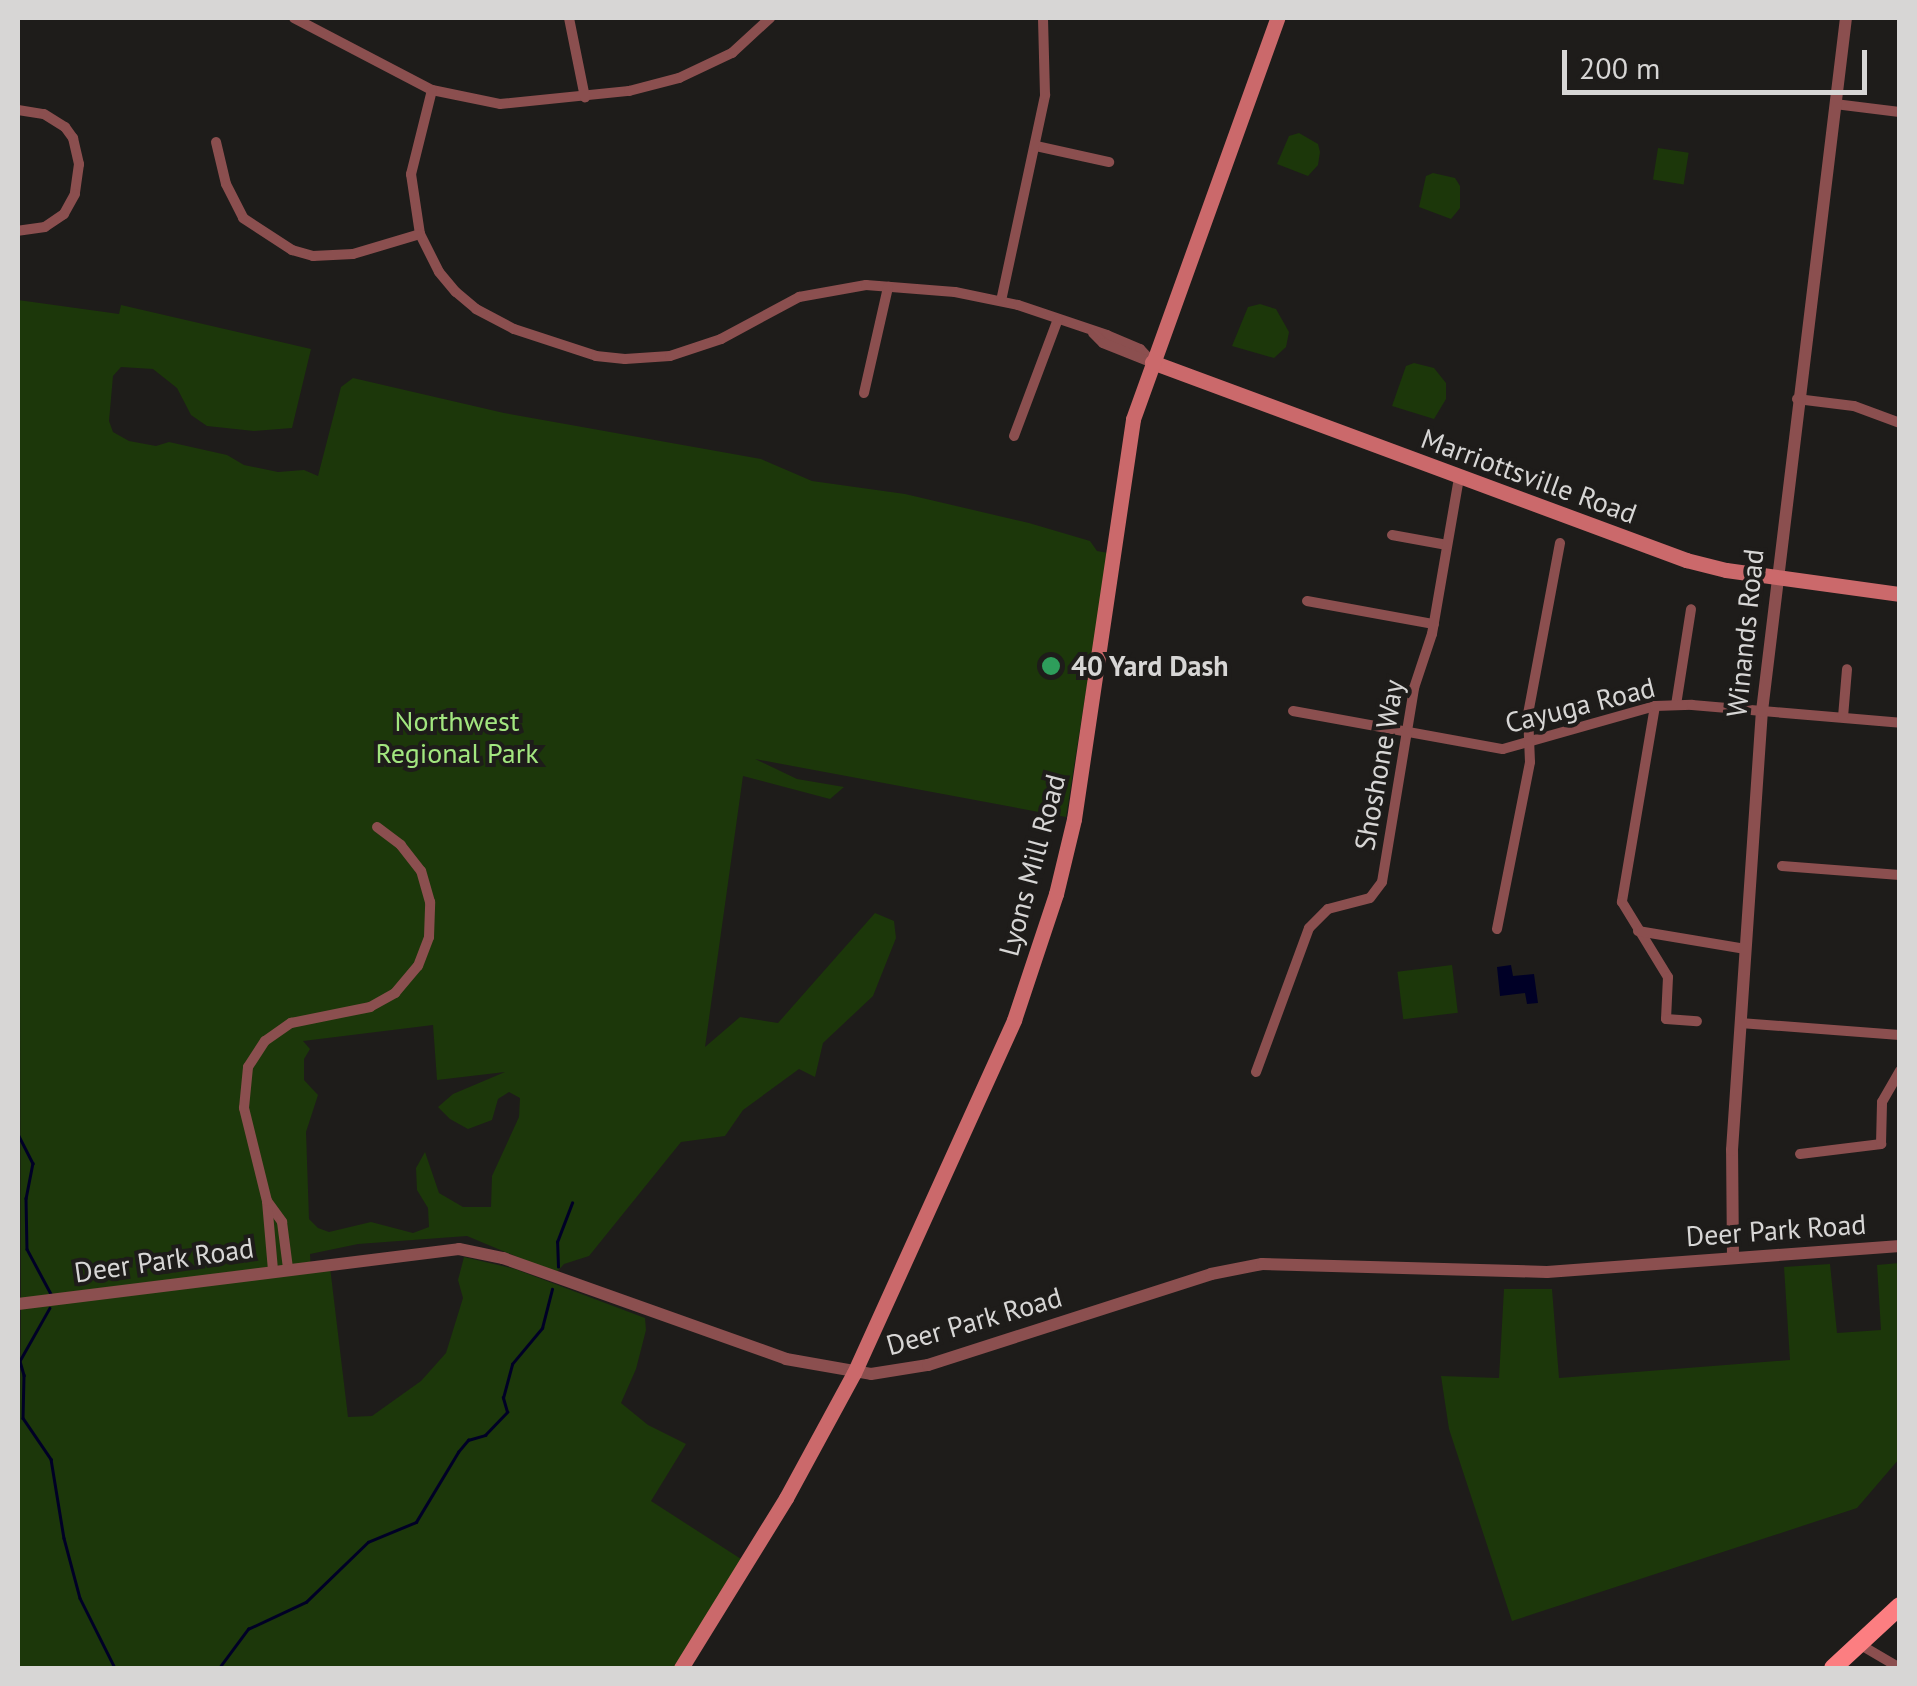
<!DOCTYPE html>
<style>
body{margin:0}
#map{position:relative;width:1917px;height:1686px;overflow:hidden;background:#1e1c1a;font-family:"PT Sans",sans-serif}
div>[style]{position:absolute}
.green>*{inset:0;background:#1c370a;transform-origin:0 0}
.water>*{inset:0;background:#000026}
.stream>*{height:2.5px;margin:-1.25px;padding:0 1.25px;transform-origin:1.25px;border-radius:1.25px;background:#000026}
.minor>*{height:10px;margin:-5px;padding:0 5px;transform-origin:5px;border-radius:5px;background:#8b4f4f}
.tertiary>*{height:12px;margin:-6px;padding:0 6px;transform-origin:6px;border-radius:6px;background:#8b4f4f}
.secondary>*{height:15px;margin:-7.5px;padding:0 7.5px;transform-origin:7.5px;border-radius:7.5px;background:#cb696b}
.primary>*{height:18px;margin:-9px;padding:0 9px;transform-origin:9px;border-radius:9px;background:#fc7e81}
.dots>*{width:28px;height:28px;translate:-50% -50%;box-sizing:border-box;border:5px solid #1e1c1a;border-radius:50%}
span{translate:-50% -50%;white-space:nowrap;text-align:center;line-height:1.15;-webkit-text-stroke:8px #1e1c1a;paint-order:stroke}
.street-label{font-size:28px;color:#d7d6d5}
.poi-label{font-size:28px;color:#d7d6d5;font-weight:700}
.left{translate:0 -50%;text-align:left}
.park-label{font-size:28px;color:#a2e67f}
.frame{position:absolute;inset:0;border:20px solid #d7d6d5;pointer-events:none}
.scale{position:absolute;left:1562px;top:50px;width:305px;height:45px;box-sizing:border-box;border:5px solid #d7d6d5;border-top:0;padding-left:12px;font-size:30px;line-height:35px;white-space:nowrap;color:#d7d6d5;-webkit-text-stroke:8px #1e1c1a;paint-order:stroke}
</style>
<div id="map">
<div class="green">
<i style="clip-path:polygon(1299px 133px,1318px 144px,1320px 152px,1318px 165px,1308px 176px,1277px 164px,1289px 136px)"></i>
<i style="left:1658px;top:148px;width:31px;height:32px;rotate:9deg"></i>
<i style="clip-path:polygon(1433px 173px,1455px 178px,1460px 186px,1460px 208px,1451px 219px,1419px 207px,1426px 176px)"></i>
<i style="clip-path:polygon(evenodd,18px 300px,119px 314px,121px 305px,311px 349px,292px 428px,254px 431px,207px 426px,191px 415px,177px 388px,153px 369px,121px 367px,113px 376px,109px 421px,113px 432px,129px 441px,156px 446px,169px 442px,227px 455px,244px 465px,278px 472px,304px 470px,318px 476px,341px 387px,353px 378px,504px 413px,761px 459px,812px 481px,905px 494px,1029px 523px,1090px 541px,1097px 551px,1108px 553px,1066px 817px,755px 759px,797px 779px,844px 787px,830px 799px,743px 776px,705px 1047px,740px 1017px,778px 1023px,875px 913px,894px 921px,896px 938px,873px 996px,823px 1043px,815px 1077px,799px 1069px,743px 1110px,725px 1136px,681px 1142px,589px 1256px,564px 1264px,556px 1273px,467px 1236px,358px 1244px,310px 1254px,311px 1270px,330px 1267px,348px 1417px,372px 1416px,421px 1381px,446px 1353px,463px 1298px,458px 1280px,464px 1257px,515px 1269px,645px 1318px,646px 1330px,636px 1369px,621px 1403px,648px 1425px,686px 1444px,651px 1501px,741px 1559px,675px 1668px,18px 1668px,21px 1309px,18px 300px,433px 1025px,437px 1080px,505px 1072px,453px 1094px,438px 1107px,450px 1119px,468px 1129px,492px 1120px,498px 1099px,509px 1092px,520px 1098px,519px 1117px,492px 1176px,491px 1207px,463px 1207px,439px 1193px,425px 1152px,416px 1168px,417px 1190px,428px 1208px,429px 1227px,413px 1233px,371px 1222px,329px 1232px,318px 1228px,309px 1219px,306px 1132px,318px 1095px,304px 1080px,304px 1059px,310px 1049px,303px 1041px,433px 1025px)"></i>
<i style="clip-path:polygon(1260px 304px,1276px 309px,1289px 332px,1286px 347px,1274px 358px,1232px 346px,1248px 307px)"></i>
<i style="clip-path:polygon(1414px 363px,1434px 368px,1446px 383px,1446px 399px,1434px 419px,1392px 406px,1406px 366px)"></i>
<i style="left:1452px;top:965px;width:48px;height:55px;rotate:83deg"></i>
<i style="clip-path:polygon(1899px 1263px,1899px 1459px,1857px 1508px,1512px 1621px,1449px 1429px,1441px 1376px,1499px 1378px,1504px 1289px,1552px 1289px,1559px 1378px,1790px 1360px,1784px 1267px,1830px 1264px,1837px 1333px,1881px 1330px,1877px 1265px)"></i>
</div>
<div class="water">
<i style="clip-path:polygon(1511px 965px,1513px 976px,1534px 974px,1538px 1003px,1527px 1004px,1525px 993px,1500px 996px,1497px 967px)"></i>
</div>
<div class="stream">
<i style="left:18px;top:1134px;width:33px;rotate:63deg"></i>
<i style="left:33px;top:1163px;width:36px;rotate:101deg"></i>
<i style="left:26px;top:1198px;width:51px;rotate:88.9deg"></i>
<i style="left:27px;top:1249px;width:51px;rotate:61.9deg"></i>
<i style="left:558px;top:1267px;width:25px;rotate:-92deg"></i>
<i style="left:557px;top:1242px;width:42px;rotate:-69deg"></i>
<i style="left:50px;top:1308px;width:61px;rotate:119.5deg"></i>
<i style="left:20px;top:1361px;width:15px;rotate:74deg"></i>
<i style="left:24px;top:1375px;width:43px;rotate:91.3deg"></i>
<i style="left:23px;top:1418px;width:50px;rotate:55.7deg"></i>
<i style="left:51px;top:1459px;width:80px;rotate:80.7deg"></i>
<i style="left:64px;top:1538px;width:62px;rotate:75.1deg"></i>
<i style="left:80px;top:1598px;width:78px;rotate:63.4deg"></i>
<i style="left:219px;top:1668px;width:49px;rotate:-53.4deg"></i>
<i style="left:248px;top:1629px;width:64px;rotate:-25deg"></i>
<i style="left:306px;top:1602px;width:86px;rotate:-44.1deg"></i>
<i style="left:368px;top:1542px;width:52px;rotate:-22.6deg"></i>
<i style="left:416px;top:1522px;width:82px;rotate:-59deg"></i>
<i style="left:458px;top:1452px;width:16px;rotate:-50deg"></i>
<i style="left:468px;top:1440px;width:18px;rotate:-16deg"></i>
<i style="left:485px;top:1435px;width:32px;rotate:-46deg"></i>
<i style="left:507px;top:1412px;width:15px;rotate:-106deg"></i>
<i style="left:503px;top:1398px;width:35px;rotate:-75deg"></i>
<i style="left:512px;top:1364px;width:47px;rotate:-50.2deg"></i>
<i style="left:542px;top:1328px;width:40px;rotate:-75.6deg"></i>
</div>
<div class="minor">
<i style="left:294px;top:18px;width:156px;rotate:27.6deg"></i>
<i style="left:432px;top:90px;width:69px;rotate:11.6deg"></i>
<i style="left:500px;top:104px;width:130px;rotate:-5.8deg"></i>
<i style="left:629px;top:91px;width:52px;rotate:-14.6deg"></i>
<i style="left:679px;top:78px;width:59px;rotate:-25.3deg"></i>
<i style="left:732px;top:53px;width:52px;rotate:-42.6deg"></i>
<i style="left:569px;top:18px;width:81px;rotate:78.6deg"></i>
<i style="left:432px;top:90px;width:87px;rotate:104deg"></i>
<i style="left:411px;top:174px;width:61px;rotate:81.5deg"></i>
<i style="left:420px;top:234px;width:42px;rotate:63.4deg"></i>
<i style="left:439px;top:272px;width:26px;rotate:50deg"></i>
<i style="left:456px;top:292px;width:26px;rotate:40deg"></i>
<i style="left:476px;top:309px;width:43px;rotate:27.8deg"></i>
<i style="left:514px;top:329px;width:86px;rotate:18.2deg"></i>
<i style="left:596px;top:356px;width:29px;rotate:6deg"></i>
<i style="left:625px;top:359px;width:45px;rotate:-3.8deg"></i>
<i style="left:670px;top:356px;width:54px;rotate:-18.4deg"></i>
<i style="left:721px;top:339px;width:89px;rotate:-28.3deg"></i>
<i style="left:799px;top:297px;width:68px;rotate:-10.2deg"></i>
<i style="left:866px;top:285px;width:89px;rotate:4.5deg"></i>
<i style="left:955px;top:292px;width:64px;rotate:11.7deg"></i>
<i style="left:1018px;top:305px;width:94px;rotate:18.6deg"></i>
<i style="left:1107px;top:335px;width:36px;rotate:23deg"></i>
<i style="left:1140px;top:349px;width:18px;rotate:47deg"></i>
<i style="left:1835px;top:104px;width:65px;rotate:7deg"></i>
<i style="left:18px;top:110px;width:26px;rotate:9deg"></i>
<i style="left:44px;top:114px;width:25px;rotate:32deg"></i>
<i style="left:65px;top:127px;width:14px;rotate:54deg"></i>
<i style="left:73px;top:138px;width:27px;rotate:77deg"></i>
<i style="left:79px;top:164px;width:30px;rotate:98deg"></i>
<i style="left:75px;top:194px;width:23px;rotate:119deg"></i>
<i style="left:64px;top:214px;width:23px;rotate:146deg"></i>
<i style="left:45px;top:227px;width:27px;rotate:172deg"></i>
<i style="left:216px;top:142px;width:43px;rotate:76.6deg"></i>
<i style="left:226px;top:184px;width:38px;rotate:63deg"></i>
<i style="left:243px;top:218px;width:59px;rotate:33.1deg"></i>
<i style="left:292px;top:250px;width:22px;rotate:16deg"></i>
<i style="left:313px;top:256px;width:40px;rotate:-2.9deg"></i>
<i style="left:353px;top:254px;width:70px;rotate:-16.6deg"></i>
<i style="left:1036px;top:146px;width:75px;rotate:12.4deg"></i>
<i style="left:1001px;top:301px;width:211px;rotate:-77.9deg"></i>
<i style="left:1045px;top:95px;width:77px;rotate:-91.5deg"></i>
<i style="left:1093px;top:333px;width:14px;rotate:45deg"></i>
<i style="left:1103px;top:343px;width:48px;rotate:21.8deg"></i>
<i style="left:864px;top:393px;width:109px;rotate:-77.2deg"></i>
<i style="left:1797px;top:399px;width:57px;rotate:7deg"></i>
<i style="left:1854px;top:406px;width:49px;rotate:20.3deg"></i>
<i style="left:1014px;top:436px;width:125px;rotate:-69.4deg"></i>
<i style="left:1392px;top:535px;width:56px;rotate:10.3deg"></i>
<i style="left:1307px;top:601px;width:129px;rotate:10.3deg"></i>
<i style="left:1676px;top:705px;width:97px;rotate:-81.1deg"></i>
<i style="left:1655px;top:706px;width:199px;rotate:99.6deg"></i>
<i style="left:1622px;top:902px;width:88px;rotate:58.5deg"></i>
<i style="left:1668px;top:977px;width:42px;rotate:92.7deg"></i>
<i style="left:1666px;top:1019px;width:31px;rotate:4deg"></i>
<i style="left:1293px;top:711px;width:213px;rotate:10.3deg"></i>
<i style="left:1503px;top:749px;width:158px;rotate:-15.8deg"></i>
<i style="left:1655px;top:706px;width:37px;rotate:-2deg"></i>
<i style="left:1692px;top:705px;width:209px;rotate:4.9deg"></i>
<i style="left:1843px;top:717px;width:48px;rotate:-85.2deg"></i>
<i style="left:1782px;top:866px;width:118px;rotate:4.4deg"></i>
<i style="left:1497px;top:929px;width:170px;rotate:-78.8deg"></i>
<i style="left:1530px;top:762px;width:48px;rotate:-92.4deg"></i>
<i style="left:1528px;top:714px;width:174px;rotate:-79.4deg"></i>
<i style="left:1638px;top:931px;width:109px;rotate:9.5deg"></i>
<i style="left:1740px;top:1023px;width:160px;rotate:4.3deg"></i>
<i style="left:1256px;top:1072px;width:153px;rotate:-69.8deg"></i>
<i style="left:1309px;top:928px;width:27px;rotate:-45deg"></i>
<i style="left:1328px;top:909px;width:43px;rotate:-14.7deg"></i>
<i style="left:1370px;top:898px;width:20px;rotate:-53deg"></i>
<i style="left:1382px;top:882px;width:197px;rotate:-80.6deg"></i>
<i style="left:1414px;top:688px;width:57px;rotate:-71.6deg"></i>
<i style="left:1432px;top:634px;width:159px;rotate:-80.2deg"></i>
<i style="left:1800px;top:1154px;width:82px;rotate:-7deg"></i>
<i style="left:1881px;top:1144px;width:42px;rotate:-88.6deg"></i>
<i style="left:1882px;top:1102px;width:36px;rotate:-60deg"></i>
<i style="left:267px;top:1201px;width:26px;rotate:54deg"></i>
<i style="left:282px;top:1222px;width:46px;rotate:82.6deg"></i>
<i style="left:273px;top:1270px;width:69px;rotate:-95deg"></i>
<i style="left:267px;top:1201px;width:96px;rotate:-103.9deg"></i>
<i style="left:244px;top:1108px;width:41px;rotate:-84.4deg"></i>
<i style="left:248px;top:1067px;width:31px;rotate:-57deg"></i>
<i style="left:265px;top:1041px;width:32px;rotate:-35deg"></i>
<i style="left:291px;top:1023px;width:81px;rotate:-11.4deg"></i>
<i style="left:370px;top:1007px;width:29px;rotate:-29deg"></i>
<i style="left:395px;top:993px;width:35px;rotate:-50deg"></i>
<i style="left:418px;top:966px;width:31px;rotate:-69deg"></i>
<i style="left:429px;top:937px;width:35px;rotate:-88deg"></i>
<i style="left:430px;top:902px;width:32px;rotate:-106deg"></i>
<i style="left:421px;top:871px;width:33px;rotate:-128deg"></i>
<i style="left:401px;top:845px;width:30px;rotate:-143deg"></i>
<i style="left:1859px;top:1644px;width:48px;rotate:30.3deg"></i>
</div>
<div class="tertiary">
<i style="left:1733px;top:1258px;width:108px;rotate:-90.5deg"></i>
<i style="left:1732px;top:1150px;width:440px;rotate:-86.1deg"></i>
<i style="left:1762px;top:711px;width:698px;rotate:-83.09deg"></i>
<i style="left:18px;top:1304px;width:444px;rotate:-7.1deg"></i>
<i style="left:459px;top:1249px;width:45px;rotate:11.6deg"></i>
<i style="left:503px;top:1258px;width:300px;rotate:19.6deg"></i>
<i style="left:786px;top:1359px;width:86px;rotate:10deg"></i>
<i style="left:871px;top:1374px;width:58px;rotate:-9deg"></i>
<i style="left:928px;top:1365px;width:297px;rotate:-17.8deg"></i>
<i style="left:1211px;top:1274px;width:52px;rotate:-11.1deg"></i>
<i style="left:1262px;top:1264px;width:285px;rotate:1.6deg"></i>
<i style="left:1547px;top:1272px;width:354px;rotate:-4.2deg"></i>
</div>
<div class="secondary">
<i style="left:1152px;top:362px;width:570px;rotate:20.34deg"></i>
<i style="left:1686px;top:560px;width:41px;rotate:14deg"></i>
<i style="left:1726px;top:570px;width:176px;rotate:7.9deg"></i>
<i style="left:681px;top:1668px;width:200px;rotate:-58.3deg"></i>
<i style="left:786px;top:1498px;width:142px;rotate:-61.5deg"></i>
<i style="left:854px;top:1373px;width:388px;rotate:-65.6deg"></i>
<i style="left:1014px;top:1020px;width:133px;rotate:-71.6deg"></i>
<i style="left:1056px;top:894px;width:77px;rotate:-76.5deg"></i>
<i style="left:1074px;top:819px;width:404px;rotate:-81.6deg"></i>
<i style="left:1133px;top:419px;width:426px;rotate:-70.2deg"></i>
</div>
<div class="primary">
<i style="left:1833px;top:1668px;width:91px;rotate:-42.8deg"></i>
</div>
<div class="dots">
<i style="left:1051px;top:666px;background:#2e9e5b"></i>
</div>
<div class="street-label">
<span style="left:1529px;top:476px;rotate:20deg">Marriottsville Road</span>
<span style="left:1745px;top:633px;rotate:-84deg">Winands Road</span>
<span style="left:1580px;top:705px;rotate:-14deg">Cayuga Road</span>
<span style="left:1379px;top:765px;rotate:-80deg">Shoshone Way</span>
<span style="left:1032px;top:865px;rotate:-75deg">Lyons Mill Road</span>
<span style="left:1776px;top:1230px;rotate:-4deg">Deer Park Road</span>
<span style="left:164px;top:1260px;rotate:-8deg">Deer Park Road</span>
<span style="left:974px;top:1321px;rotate:-16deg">Deer Park Road</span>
</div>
<div class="poi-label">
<span class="left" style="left:1071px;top:666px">40 Yard Dash</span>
</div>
<div class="park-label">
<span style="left:457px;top:737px">Northwest<br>Regional Park</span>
</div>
<div class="frame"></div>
<div class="scale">200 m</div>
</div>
